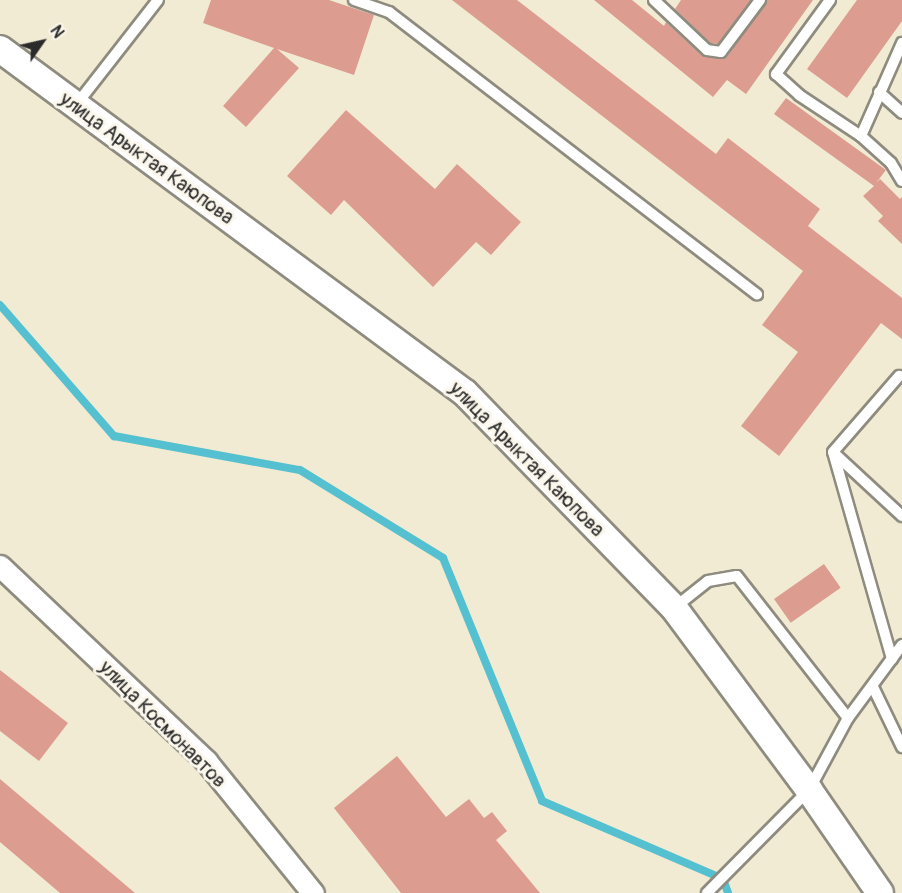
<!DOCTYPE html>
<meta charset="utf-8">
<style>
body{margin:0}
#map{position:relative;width:902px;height:893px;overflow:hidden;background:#f2ebd3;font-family:Pangolin,sans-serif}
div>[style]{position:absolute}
.stream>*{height:8px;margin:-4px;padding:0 4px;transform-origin:4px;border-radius:4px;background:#55c0cf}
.building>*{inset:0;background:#dd9c90;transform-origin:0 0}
.roads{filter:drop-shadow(2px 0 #8e8b7f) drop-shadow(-2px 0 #8e8b7f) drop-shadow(0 2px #8e8b7f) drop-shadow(0 -2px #8e8b7f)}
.service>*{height:10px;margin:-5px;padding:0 5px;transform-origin:5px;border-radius:5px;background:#fff}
.minor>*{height:21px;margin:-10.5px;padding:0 10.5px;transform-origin:10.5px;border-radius:10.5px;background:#fff}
.tertiary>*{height:26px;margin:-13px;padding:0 13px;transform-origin:13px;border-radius:13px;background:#fff}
span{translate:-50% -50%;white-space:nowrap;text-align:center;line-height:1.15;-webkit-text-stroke:6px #fbf7ec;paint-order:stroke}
.street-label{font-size:20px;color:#2b2b2b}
.north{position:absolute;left:12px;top:12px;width:60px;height:60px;-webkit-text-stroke:4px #fbf7ec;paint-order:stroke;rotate:56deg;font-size:16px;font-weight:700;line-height:24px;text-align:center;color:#2b2b2b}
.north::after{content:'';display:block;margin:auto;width:21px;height:27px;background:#2b2b2b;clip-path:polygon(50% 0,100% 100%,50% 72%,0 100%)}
</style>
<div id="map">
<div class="stream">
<i style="left:0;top:305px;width:174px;rotate:49deg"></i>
<i style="left:114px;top:436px;width:189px;rotate:10.4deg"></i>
<i style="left:300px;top:470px;width:168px;rotate:31.6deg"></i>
<i style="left:443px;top:558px;width:262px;rotate:67.8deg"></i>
<i style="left:542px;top:801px;width:197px;rotate:23.3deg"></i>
<i style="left:723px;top:879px;width:15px;rotate:70deg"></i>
</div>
<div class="building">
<i style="clip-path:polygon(211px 0,329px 0,374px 15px,354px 75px,277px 49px,299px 68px,246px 127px,223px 106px,274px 48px,203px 23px)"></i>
<i style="clip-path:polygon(452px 0,517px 0,716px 154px,728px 138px,820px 209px,808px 226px,902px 298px,902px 339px,881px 323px,779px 456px,741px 426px,798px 352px,762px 325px,803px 271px)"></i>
<i style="clip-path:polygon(594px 0,632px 0,664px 26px,666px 22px,702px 56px,720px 59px,727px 57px,767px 0,813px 0,746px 94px,727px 80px,713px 97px)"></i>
<i style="clip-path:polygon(681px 0,751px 0,718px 44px,710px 43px,675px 9px)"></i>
<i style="clip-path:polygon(857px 0,902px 0,902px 21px,847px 98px,807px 69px)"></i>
<i style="clip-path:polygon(786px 98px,886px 170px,876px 183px,880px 179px,900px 199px,902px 197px,902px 244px,878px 221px,883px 216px,863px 196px,874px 186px,774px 114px)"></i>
<i style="clip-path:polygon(346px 110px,435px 189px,457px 164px,521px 222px,491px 255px,476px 242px,433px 287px,344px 200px,331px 215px,287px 176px)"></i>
<i style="left:824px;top:564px;width:29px;height:61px;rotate:55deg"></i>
<i style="clip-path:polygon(0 670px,68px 723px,39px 761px,0 731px)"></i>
<i style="clip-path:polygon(397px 756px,446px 817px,469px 799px,484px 818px,492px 812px,507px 831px,496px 840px,540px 893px,401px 893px,334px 808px)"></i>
<i style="clip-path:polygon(0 779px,135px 893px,60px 893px,0 842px)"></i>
</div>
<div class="roads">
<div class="service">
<i style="left:354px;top:0;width:37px;rotate:19deg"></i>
<i style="left:389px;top:12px;width:464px;rotate:37.5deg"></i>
<i style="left:654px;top:0;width:73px;rotate:43.3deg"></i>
<i style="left:707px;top:50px;width:14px;rotate:8deg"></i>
<i style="left:721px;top:52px;width:65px;rotate:-53.1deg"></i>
<i style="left:830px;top:0;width:92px;rotate:126.1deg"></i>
<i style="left:776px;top:74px;width:31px;rotate:42deg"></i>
<i style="left:799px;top:95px;width:74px;rotate:33.5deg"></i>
<i style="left:861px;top:136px;width:40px;rotate:42deg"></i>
<i style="left:891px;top:163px;width:21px;rotate:59deg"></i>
<i style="left:879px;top:92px;width:31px;rotate:42deg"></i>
<i style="left:76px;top:105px;width:133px;rotate:-52deg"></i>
<i style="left:861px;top:136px;width:102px;rotate:-66.2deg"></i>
<i style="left:834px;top:453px;width:93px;rotate:42.8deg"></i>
<i style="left:674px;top:608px;width:43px;rotate:-38.5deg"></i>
<i style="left:708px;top:581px;width:29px;rotate:-10deg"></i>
<i style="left:737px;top:576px;width:180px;rotate:52deg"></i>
<i style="left:892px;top:659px;width:215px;rotate:-105.9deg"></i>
<i style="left:833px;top:452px;width:101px;rotate:-49deg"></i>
<i style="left:873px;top:687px;width:67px;rotate:64.2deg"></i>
<i style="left:707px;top:893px;width:145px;rotate:-45.3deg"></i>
<i style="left:809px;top:790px;width:82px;rotate:-61.6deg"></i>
<i style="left:848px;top:718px;width:91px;rotate:-53.5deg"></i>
</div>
<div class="minor">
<i style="left:0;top:566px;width:284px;rotate:43.4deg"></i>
<i style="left:206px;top:761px;width:170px;rotate:51deg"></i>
</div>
<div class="tertiary">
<i style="left:0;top:49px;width:578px;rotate:36.49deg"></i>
<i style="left:465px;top:393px;width:300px;rotate:45.8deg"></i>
<i style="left:674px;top:608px;width:227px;rotate:53.4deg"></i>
<i style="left:809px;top:790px;width:125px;rotate:55.4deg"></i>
</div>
</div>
<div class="street-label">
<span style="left:147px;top:158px;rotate:36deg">улица Арыктая Каюпова</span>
<span style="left:527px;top:459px;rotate:45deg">улица Арыктая Каюпова</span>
<span style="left:163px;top:724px;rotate:45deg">улица Космонавтов</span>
</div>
<div class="north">N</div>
</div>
